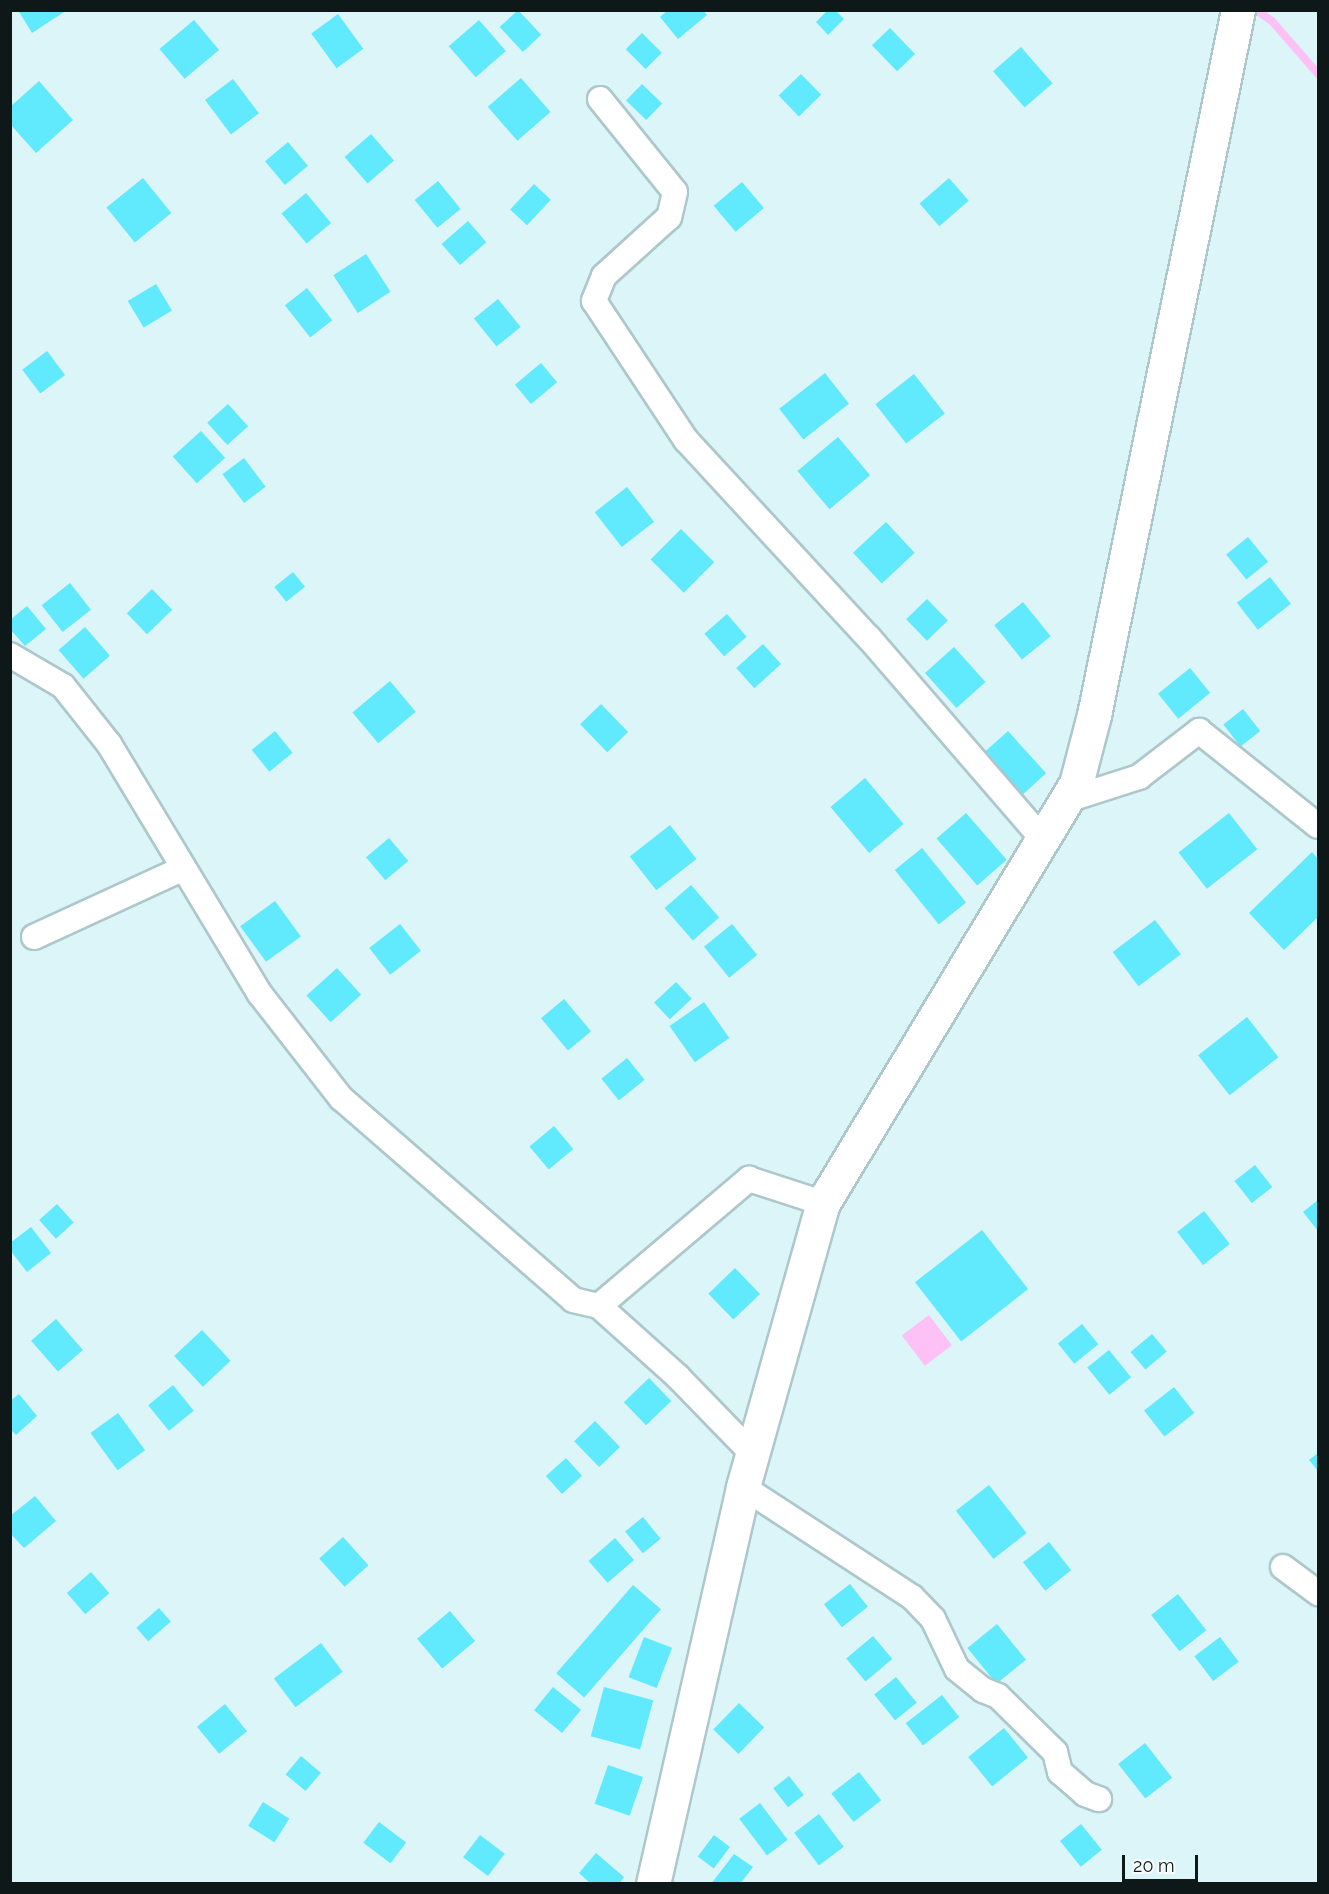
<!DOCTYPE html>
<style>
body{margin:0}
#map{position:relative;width:1329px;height:1894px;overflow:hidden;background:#dbf5f9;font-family:Raleway,sans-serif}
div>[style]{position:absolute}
.water>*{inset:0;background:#fdc1f5;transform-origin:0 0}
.stream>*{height:8px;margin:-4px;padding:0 4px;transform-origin:4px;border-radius:4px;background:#fdc1f5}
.building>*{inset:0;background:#61e9fd;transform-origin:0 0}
.roads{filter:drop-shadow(2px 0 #aec7cb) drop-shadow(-2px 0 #aec7cb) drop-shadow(0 2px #aec7cb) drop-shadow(0 -2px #aec7cb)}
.street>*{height:24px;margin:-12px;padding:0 12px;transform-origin:12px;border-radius:12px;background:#fff}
.secondary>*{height:33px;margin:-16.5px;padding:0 16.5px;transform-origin:16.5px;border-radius:16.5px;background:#fff}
span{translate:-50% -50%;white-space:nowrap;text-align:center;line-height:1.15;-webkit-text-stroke:6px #f8fefe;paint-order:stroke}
.frame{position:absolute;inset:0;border:12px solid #0f1819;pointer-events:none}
.scale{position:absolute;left:1122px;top:1855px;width:76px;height:27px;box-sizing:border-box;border:3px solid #0f1819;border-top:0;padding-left:8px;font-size:18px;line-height:21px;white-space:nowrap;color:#0f1819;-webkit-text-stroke:4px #f8fefe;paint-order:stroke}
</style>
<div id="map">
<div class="water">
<i style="left:929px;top:1315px;width:38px;height:34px;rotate:53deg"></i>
</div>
<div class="stream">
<i style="left:1256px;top:10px;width:19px;rotate:35deg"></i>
<i style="left:1272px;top:21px;width:70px;rotate:49deg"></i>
</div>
<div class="building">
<i style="clip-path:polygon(18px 10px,67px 10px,32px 33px)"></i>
<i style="left:518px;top:10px;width:34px;height:25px;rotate:47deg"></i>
<i style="clip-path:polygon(668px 10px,703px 10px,707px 15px,678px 39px,660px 17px)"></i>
<i style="clip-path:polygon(828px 10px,835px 10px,844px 19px,828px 35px,816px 22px)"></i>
<i style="left:338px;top:14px;width:43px;height:33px;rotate:54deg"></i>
<i style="left:194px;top:20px;width:39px;height:45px;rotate:50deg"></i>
<i style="left:479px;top:20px;width:41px;height:40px;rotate:49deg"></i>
<i style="left:890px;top:28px;width:36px;height:25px;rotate:46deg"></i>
<i style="left:642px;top:33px;width:28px;height:23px;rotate:45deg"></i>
<i style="left:1021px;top:47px;width:48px;height:37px;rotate:49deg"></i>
<i style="left:801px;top:74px;width:29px;height:31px;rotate:46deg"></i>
<i style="left:521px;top:78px;width:45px;height:44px;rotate:49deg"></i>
<i style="left:233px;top:79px;width:43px;height:35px;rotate:53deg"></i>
<i style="clip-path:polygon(39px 81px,73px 120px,36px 153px,10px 124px,10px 107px)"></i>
<i style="left:642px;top:84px;width:28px;height:23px;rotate:44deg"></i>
<i style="left:371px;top:134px;width:35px;height:35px;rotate:49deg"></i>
<i style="left:288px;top:142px;width:31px;height:30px;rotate:50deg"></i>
<i style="left:143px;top:178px;width:45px;height:47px;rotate:51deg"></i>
<i style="left:949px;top:178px;width:30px;height:39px;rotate:49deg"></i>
<i style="left:438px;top:181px;width:36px;height:30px;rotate:51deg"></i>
<i style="left:742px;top:182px;width:34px;height:37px;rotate:50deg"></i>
<i style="left:534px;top:184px;width:23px;height:35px;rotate:43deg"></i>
<i style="left:306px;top:193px;width:39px;height:32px;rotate:50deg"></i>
<i style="left:468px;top:221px;width:28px;height:35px;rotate:49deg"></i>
<i style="left:366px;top:254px;width:45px;height:39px;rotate:57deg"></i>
<i style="left:156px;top:284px;width:31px;height:33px;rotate:59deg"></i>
<i style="left:307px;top:288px;width:41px;height:28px;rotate:52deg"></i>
<i style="left:498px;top:299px;width:36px;height:31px;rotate:51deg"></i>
<i style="left:47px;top:351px;width:30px;height:31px;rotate:53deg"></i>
<i style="left:541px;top:363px;width:25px;height:34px;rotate:50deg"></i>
<i style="left:825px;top:373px;width:39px;height:58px;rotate:52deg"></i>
<i style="left:914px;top:374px;width:50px;height:49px;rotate:52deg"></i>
<i style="left:228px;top:404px;width:30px;height:28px;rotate:48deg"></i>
<i style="left:201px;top:431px;width:36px;height:38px;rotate:48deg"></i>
<i style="left:838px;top:437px;width:50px;height:53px;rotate:50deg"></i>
<i style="left:244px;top:458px;width:36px;height:27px;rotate:53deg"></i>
<i style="left:627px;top:487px;width:44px;height:41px;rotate:52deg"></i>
<i style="left:886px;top:522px;width:42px;height:45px;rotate:47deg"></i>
<i style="left:681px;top:529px;width:47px;height:43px;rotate:45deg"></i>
<i style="left:1248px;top:537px;width:32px;height:28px;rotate:51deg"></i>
<i style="left:293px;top:572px;width:19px;height:24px;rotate:51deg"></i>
<i style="left:1270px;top:577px;width:34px;height:42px;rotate:52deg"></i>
<i style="left:70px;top:583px;width:34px;height:36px;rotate:52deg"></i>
<i style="left:152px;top:589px;width:29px;height:35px;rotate:46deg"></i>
<i style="left:927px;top:599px;width:30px;height:29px;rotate:46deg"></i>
<i style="left:1023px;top:602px;width:44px;height:37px;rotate:51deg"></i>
<i style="clip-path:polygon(27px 606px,46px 629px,25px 646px,10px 629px,10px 620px)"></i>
<i style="left:727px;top:614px;width:30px;height:30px;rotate:49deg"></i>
<i style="left:85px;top:627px;width:38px;height:35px;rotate:49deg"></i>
<i style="left:763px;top:644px;width:27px;height:36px;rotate:48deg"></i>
<i style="left:954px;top:647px;width:47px;height:39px;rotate:48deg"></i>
<i style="left:1190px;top:668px;width:32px;height:41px;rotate:51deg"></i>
<i style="left:390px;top:681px;width:40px;height:49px;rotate:50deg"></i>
<i style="left:601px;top:704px;width:39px;height:29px;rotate:46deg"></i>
<i style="left:1243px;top:709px;width:28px;height:25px;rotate:52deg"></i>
<i style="left:275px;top:731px;width:28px;height:30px;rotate:51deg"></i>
<i style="left:1008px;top:731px;width:57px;height:39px;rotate:48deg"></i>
<i style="left:865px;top:778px;width:60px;height:45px;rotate:50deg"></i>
<i style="left:966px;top:813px;width:62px;height:39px;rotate:49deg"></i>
<i style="left:1229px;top:813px;width:46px;height:64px;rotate:52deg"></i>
<i style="left:670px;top:825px;width:43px;height:51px;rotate:52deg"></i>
<i style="left:389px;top:838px;width:30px;height:30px;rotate:50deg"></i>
<i style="left:922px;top:848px;width:70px;height:35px;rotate:51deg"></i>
<i style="clip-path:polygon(1312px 852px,1318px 859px,1318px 917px,1284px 950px,1249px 913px)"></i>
<i style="left:691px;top:885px;width:43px;height:35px;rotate:49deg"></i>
<i style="left:275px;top:901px;width:44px;height:43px;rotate:54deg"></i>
<i style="left:1155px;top:920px;width:43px;height:53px;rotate:53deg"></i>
<i style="left:400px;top:924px;width:34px;height:39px;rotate:52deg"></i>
<i style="left:732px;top:924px;width:40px;height:36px;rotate:51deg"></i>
<i style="left:337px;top:968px;width:36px;height:41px;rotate:48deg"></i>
<i style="left:676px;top:982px;width:23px;height:30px;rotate:47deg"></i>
<i style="left:564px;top:999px;width:42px;height:30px;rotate:50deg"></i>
<i style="left:704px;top:1002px;width:44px;height:42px;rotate:55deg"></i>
<i style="left:1247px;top:1017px;width:51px;height:62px;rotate:52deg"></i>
<i style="left:627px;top:1058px;width:28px;height:33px;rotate:51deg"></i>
<i style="left:554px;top:1126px;width:30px;height:32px;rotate:50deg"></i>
<i style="left:1255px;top:1165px;width:28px;height:26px;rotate:52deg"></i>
<i style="clip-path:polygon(1318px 1200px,1318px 1231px,1303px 1212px)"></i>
<i style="left:57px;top:1204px;width:25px;height:24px;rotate:48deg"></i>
<i style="left:1204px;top:1211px;width:42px;height:34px;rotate:52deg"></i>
<i style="clip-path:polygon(31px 1227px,51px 1253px,27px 1272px,10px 1250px,10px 1243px)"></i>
<i style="left:982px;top:1230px;width:75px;height:85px;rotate:52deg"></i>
<i style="left:735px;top:1268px;width:36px;height:37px;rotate:46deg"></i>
<i style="left:56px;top:1319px;width:41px;height:33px;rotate:49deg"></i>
<i style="left:1082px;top:1324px;width:26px;height:31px;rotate:51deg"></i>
<i style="left:202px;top:1330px;width:42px;height:38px;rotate:47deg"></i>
<i style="left:1152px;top:1334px;width:23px;height:28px;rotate:50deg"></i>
<i style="left:1109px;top:1350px;width:35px;height:28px;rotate:51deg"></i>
<i style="left:649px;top:1378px;width:32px;height:35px;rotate:46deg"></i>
<i style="left:173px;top:1385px;width:33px;height:32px;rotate:51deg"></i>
<i style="left:1174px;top:1387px;width:33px;height:38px;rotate:52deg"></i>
<i style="clip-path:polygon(19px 1394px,37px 1416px,16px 1435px,10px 1429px,10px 1401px)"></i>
<i style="left:118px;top:1413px;width:46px;height:34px;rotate:54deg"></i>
<i style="left:595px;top:1421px;width:36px;height:29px;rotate:46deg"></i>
<i style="clip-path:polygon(1318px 1453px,1318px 1471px,1309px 1460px)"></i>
<i style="left:566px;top:1458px;width:24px;height:27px;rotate:48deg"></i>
<i style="left:989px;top:1485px;width:61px;height:42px;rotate:52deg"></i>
<i style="clip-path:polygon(35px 1496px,56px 1521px,24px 1548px,10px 1533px,10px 1516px)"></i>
<i style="left:643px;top:1517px;width:28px;height:23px;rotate:51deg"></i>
<i style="left:343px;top:1537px;width:38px;height:32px;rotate:48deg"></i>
<i style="left:615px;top:1538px;width:29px;height:35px;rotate:49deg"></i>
<i style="left:1049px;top:1542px;width:36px;height:33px;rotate:52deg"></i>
<i style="left:91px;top:1572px;width:28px;height:32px;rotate:49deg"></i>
<i style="left:850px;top:1584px;width:29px;height:33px;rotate:52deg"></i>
<i style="left:633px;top:1585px;width:37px;height:117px;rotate:41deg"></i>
<i style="left:1178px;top:1594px;width:46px;height:34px;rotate:52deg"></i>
<i style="left:159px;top:1608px;width:18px;height:30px;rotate:49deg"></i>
<i style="left:450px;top:1611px;width:39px;height:43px;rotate:50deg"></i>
<i style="left:997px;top:1624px;width:46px;height:38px;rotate:51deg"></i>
<i style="left:873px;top:1636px;width:30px;height:35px;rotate:50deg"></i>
<i style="left:644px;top:1637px;width:30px;height:43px;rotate:21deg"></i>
<i style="left:1220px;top:1637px;width:31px;height:32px;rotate:53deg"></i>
<i style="left:321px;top:1643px;width:36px;height:59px;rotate:53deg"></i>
<i style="left:896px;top:1677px;width:33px;height:28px;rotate:51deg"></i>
<i style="left:553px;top:1687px;width:36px;height:30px;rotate:39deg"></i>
<i style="left:604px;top:1687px;width:51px;height:51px;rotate:15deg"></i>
<i style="left:942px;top:1695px;width:28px;height:46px;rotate:52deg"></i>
<i style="left:739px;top:1703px;width:35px;height:37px;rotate:44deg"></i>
<i style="left:225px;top:1704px;width:35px;height:36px;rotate:51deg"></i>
<i style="left:1004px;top:1728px;width:38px;height:46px;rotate:51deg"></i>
<i style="left:1145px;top:1743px;width:44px;height:34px;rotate:52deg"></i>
<i style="left:301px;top:1756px;width:26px;height:24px;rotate:40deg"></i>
<i style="left:608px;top:1765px;width:37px;height:41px;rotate:19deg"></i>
<i style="left:859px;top:1772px;width:36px;height:35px;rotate:52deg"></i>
<i style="left:789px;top:1776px;width:24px;height:20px;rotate:52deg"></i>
<i style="left:263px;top:1802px;width:31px;height:28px;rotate:32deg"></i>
<i style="left:760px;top:1803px;width:46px;height:26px;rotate:53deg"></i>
<i style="left:819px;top:1814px;width:41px;height:31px;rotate:53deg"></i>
<i style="left:379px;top:1822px;width:34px;height:26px;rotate:37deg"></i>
<i style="left:1081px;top:1824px;width:33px;height:27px;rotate:51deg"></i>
<i style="left:480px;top:1835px;width:31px;height:28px;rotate:37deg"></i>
<i style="left:714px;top:1835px;width:20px;height:27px;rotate:37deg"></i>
<i style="clip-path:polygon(596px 1853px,624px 1877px,619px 1884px,591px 1884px,579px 1873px)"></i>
<i style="clip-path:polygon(734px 1854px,753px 1867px,740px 1884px,711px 1884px)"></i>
</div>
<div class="roads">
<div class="street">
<i style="left:600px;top:99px;width:119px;rotate:51.1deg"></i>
<i style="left:675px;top:192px;width:26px;rotate:103deg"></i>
<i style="left:669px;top:217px;width:88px;rotate:137.8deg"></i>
<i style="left:604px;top:276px;width:27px;rotate:112deg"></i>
<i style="left:594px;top:301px;width:167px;rotate:56.5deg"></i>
<i style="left:686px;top:440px;width:270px;rotate:47.3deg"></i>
<i style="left:869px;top:638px;width:268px;rotate:49.2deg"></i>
<i style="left:10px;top:655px;width:61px;rotate:30.3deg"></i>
<i style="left:63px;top:686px;width:74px;rotate:51.6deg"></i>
<i style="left:109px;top:744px;width:292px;rotate:58.9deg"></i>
<i style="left:260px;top:994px;width:132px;rotate:52.1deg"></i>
<i style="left:341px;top:1098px;width:308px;rotate:41deg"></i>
<i style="left:573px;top:1300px;width:27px;rotate:13deg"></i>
<i style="left:599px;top:1306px;width:197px;rotate:-40.3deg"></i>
<i style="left:749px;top:1179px;width:78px;rotate:18deg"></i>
<i style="left:1067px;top:800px;width:76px;rotate:-17.7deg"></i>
<i style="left:1139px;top:777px;width:76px;rotate:-37.5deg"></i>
<i style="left:1199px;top:731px;width:152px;rotate:38.6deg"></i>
<i style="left:34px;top:937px;width:163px;rotate:-24.7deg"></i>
<i style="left:599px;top:1306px;width:106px;rotate:41.9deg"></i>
<i style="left:678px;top:1377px;width:107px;rotate:45.8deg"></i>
<i style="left:743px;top:1487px;width:202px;rotate:33.1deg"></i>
<i style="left:912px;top:1597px;width:30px;rotate:46deg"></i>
<i style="left:933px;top:1619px;width:55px;rotate:64.4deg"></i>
<i style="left:957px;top:1669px;width:33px;rotate:39deg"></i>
<i style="left:983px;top:1690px;width:16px;rotate:22deg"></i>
<i style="left:998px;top:1696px;width:80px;rotate:44.5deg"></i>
<i style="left:1055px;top:1752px;width:21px;rotate:76deg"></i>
<i style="left:1060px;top:1772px;width:33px;rotate:41deg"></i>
<i style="left:1085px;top:1794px;width:15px;rotate:20deg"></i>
<i style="left:1283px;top:1567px;width:44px;rotate:36.6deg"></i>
</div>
<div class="secondary">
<i style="left:653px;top:1884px;width:407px;rotate:-77.2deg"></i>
<i style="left:743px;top:1487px;width:295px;rotate:-74.3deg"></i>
<i style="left:823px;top:1203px;width:489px;rotate:-58.9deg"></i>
<i style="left:1076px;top:784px;width:71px;rotate:-75.4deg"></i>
<i style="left:1094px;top:715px;width:720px;rotate:-78.46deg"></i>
</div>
</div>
<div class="frame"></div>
<div class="scale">20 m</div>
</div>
